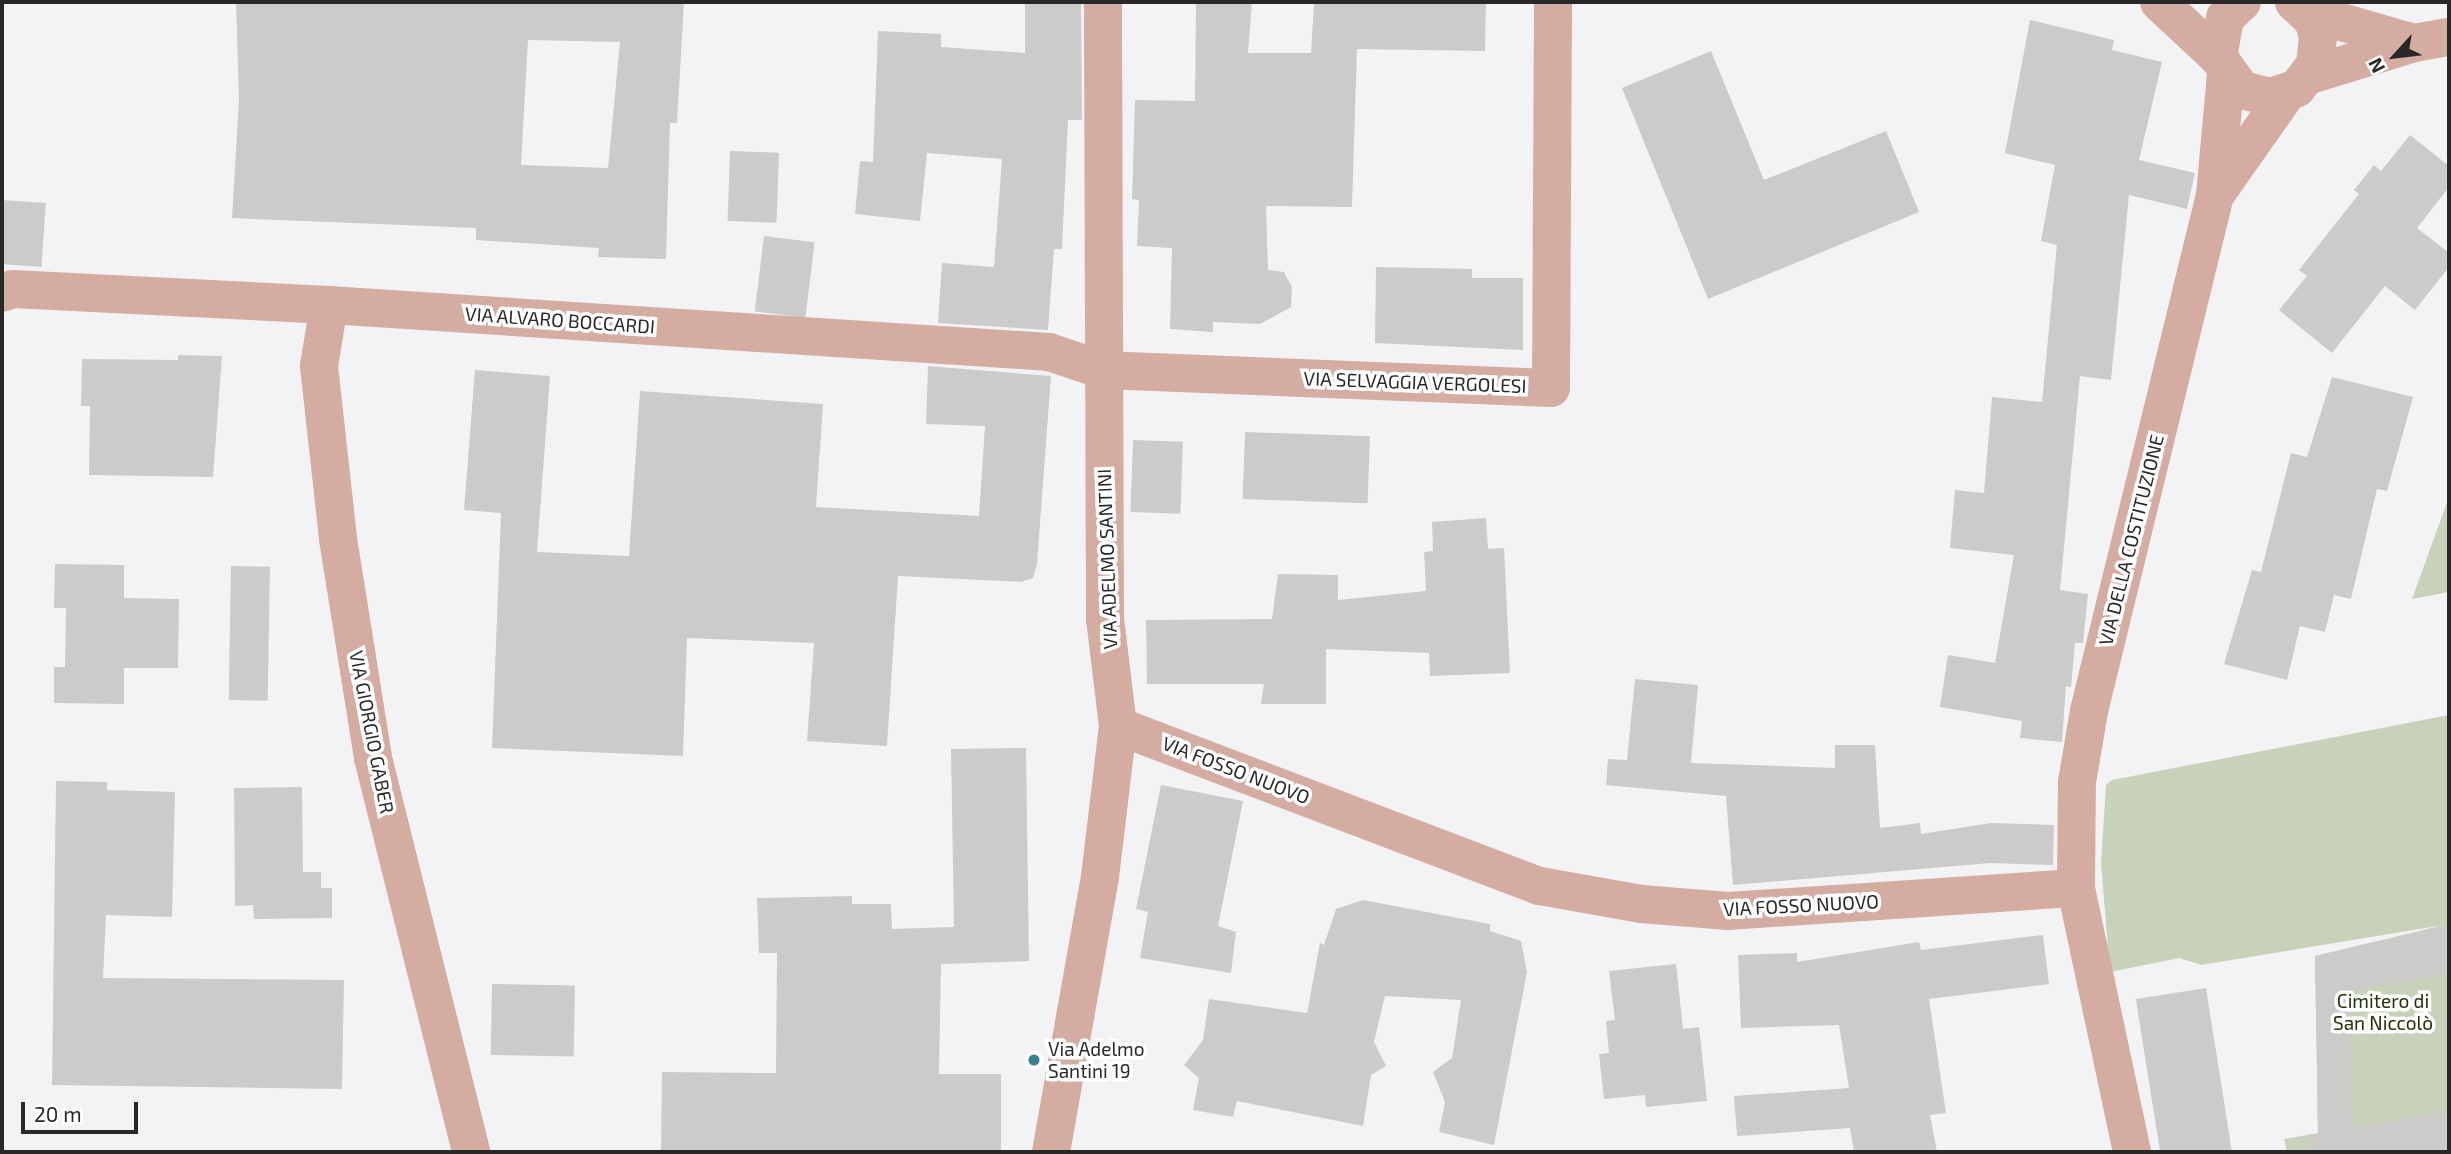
<!DOCTYPE html>
<meta charset="utf-8">
<style>
body{margin:0}
#map{position:relative;width:2451px;height:1154px;overflow:hidden;background:#f3f3f6;font-family:"Exo 2",sans-serif}
div>[style]{position:absolute}
.green>*{inset:0;background:#c8d2ba}
.building>*{inset:0;background:#cdcbc9;transform-origin:0 0}
.street>*{height:38px;margin:-19px;padding:0 19px;transform-origin:19px;border-radius:19px;background:#d5aca2}
.dots>*{width:19px;height:19px;translate:-50% -50%;box-sizing:border-box;border:4px solid #fff;border-radius:50%}
span{translate:-50% -50%;white-space:nowrap;text-align:center;line-height:1.15;-webkit-text-stroke:7px #fff;paint-order:stroke}
.street-label{font-size:19px;color:#282829}
.park-label{font-size:19px;color:#233106}
.poi-label{font-size:19px;color:#282829}
.left{translate:0 -50%;text-align:left}
.frame{position:absolute;inset:0;border:4px solid #282829;pointer-events:none}
.north{position:absolute;left:2360px;top:21px;width:70px;height:70px;-webkit-text-stroke:5px #fff;paint-order:stroke;rotate:243deg;font-size:19px;font-weight:700;line-height:28px;text-align:center;color:#282829}
.north::after{content:'';display:block;margin:auto;width:24px;height:32px;background:#282829;clip-path:polygon(50% 0,100% 100%,50% 72%,0 100%)}
.scale{position:absolute;left:21px;top:1102px;width:117px;height:32px;box-sizing:border-box;border:4px solid #282829;border-top:0;padding-left:9px;font-size:21px;line-height:24px;white-space:nowrap;color:#282829;-webkit-text-stroke:5px #fff;paint-order:stroke}
</style>
<div id="map">
<div class="green">
<i style="clip-path:polygon(2449px 497px,2449px 592px,2412px 599px)"></i>
<i style="clip-path:polygon(2449px 715px,2449px 1152px,2287px 1152px,2284px 1139px,2318px 1133px,2315px 956px,2444px 925px,2201px 965px,2179px 958px,2110px 972px,2101px 863px,2106px 785px,2112px 780px)"></i>
</div>
<div class="building">
<i style="clip-path:polygon(evenodd,236px 2px,684px 2px,677px 123px,670px 123px,666px 259px,598px 257px,599px 248px,476px 240px,476px 228px,232px 218px,239px 100px,236px 2px,528px 40px,620px 42px,608px 168px,521px 165px,528px 40px)"></i>
<i style="clip-path:polygon(1025px 2px,1081px 2px,1082px 120px,1068px 120px,1062px 249px,1054px 249px,1048px 330px,938px 323px,942px 263px,994px 267px,1002px 159px,927px 153px,920px 221px,855px 214px,860px 161px,873px 162px,878px 31px,941px 34px,941px 47px,1025px 53px)"></i>
<i style="clip-path:polygon(1196px 2px,1252px 2px,1248px 53px,1311px 53px,1314px 2px,1486px 2px,1485px 51px,1357px 49px,1352px 207px,1266px 206px,1268px 270px,1284px 272px,1292px 287px,1291px 307px,1260px 324px,1213px 322px,1213px 332px,1170px 329px,1172px 248px,1137px 246px,1139px 200px,1132px 199px,1135px 100px,1195px 101px)"></i>
<i style="clip-path:polygon(2030px 20px,2114px 40px,2112px 50px,2162px 62px,2139px 160px,2195px 173px,2187px 209px,2129px 195px,2111px 380px,2080px 376px,2060px 590px,2088px 594px,2083px 643px,2075px 643px,2071px 687px,2066px 686px,2062px 742px,2020px 738px,2022px 721px,1940px 707px,1948px 655px,1995px 663px,2014px 555px,1950px 548px,1955px 490px,1984px 493px,1992px 397px,2042px 402px,2057px 245px,2041px 241px,2055px 165px,2005px 153px)"></i>
<i style="clip-path:polygon(1711px 51px,1764px 180px,1886px 131px,1919px 212px,1708px 299px,1622px 88px)"></i>
<i style="clip-path:polygon(2410px 135px,2449px 166px,2449px 187px,2417px 228px,2449px 253px,2449px 267px,2415px 310px,2385px 286px,2332px 353px,2279px 310px,2307px 276px,2299px 270px,2359px 194px,2354px 190px,2374px 165px,2381px 171px)"></i>
<i style="left:730px;top:151px;width:49px;height:70px;rotate:2deg"></i>
<i style="left:2px;top:200px;width:44px;height:64px;rotate:4deg"></i>
<i style="left:764px;top:236px;width:51px;height:76px;rotate:7deg"></i>
<i style="clip-path:polygon(1376px 267px,1472px 269px,1472px 278px,1523px 278px,1523px 350px,1375px 343px)"></i>
<i style="clip-path:polygon(178px 355px,222px 356px,213px 477px,89px 475px,90px 406px,81px 406px,82px 359px,178px 360px)"></i>
<i style="clip-path:polygon(928px 366px,1051px 376px,1037px 564px,1033px 578px,1021px 582px,898px 576px,887px 746px,807px 741px,814px 643px,687px 638px,683px 756px,492px 748px,501px 513px,464px 510px,475px 370px,550px 376px,537px 552px,629px 556px,640px 391px,823px 404px,816px 507px,979px 516px,985px 426px,926px 424px)"></i>
<i style="clip-path:polygon(2332px 377px,2413px 397px,2387px 491px,2377px 489px,2351px 599px,2334px 595px,2325px 632px,2300px 626px,2287px 680px,2224px 664px,2252px 570px,2261px 572px,2291px 453px,2307px 457px)"></i>
<i style="left:1245px;top:432px;width:125px;height:67px;rotate:2deg"></i>
<i style="left:1133px;top:440px;width:50px;height:72px;rotate:2deg"></i>
<i style="clip-path:polygon(1486px 518px,1488px 549px,1504px 548px,1510px 673px,1430px 676px,1429px 653px,1326px 649px,1326px 704px,1261px 704px,1264px 684px,1147px 684px,1146px 620px,1272px 619px,1278px 574px,1338px 575px,1338px 600px,1426px 591px,1424px 552px,1433px 551px,1432px 522px)"></i>
<i style="clip-path:polygon(55px 564px,124px 565px,124px 598px,179px 599px,178px 668px,124px 668px,124px 704px,54px 703px,54px 667px,65px 667px,66px 608px,54px 608px)"></i>
<i style="left:231px;top:566px;width:39px;height:134px;rotate:1deg"></i>
<i style="clip-path:polygon(1635px 679px,1698px 685px,1691px 763px,1835px 768px,1835px 745px,1875px 745px,1880px 828px,1920px 823px,1921px 834px,1991px 823px,2054px 825px,2053px 865px,1990px 863px,1733px 885px,1726px 796px,1606px 785px,1608px 759px,1627px 760px)"></i>
<i style="clip-path:polygon(1026px 748px,1029px 961px,941px 964px,939px 1074px,1001px 1074px,1001px 1152px,661px 1152px,662px 1072px,776px 1073px,777px 953px,759px 953px,757px 898px,852px 896px,852px 904px,891px 904px,892px 929px,954px 927px,951px 749px)"></i>
<i style="clip-path:polygon(56px 781px,107px 782px,107px 790px,175px 792px,172px 917px,106px 915px,103px 978px,344px 980px,342px 1089px,52px 1085px)"></i>
<i style="clip-path:polygon(1161px 785px,1243px 801px,1218px 926px,1236px 932px,1231px 973px,1140px 958px,1148px 912px,1136px 909px)"></i>
<i style="clip-path:polygon(302px 787px,303px 872px,321px 872px,321px 888px,332px 888px,332px 918px,254px 919px,253px 905px,235px 906px,234px 788px)"></i>
<i style="clip-path:polygon(1363px 900px,1490px 924px,1490px 931px,1521px 941px,1527px 972px,1494px 1145px,1439px 1132px,1445px 1102px,1433px 1072px,1452px 1058px,1461px 1000px,1385px 996px,1374px 1042px,1386px 1066px,1371px 1075px,1363px 1126px,1237px 1101px,1233px 1117px,1193px 1110px,1199px 1078px,1184px 1065px,1203px 1040px,1209px 999px,1307px 1013px,1320px 943px,1324px 945px,1336px 909px)"></i>
<i style="clip-path:polygon(2449px 925px,2449px 974px,2349px 991px,2352px 1128px,2449px 1111px,2449px 1152px,2311px 1152px,2309px 1135px,2318px 1134px,2315px 956px)"></i>
<i style="clip-path:polygon(2043px 935px,2049px 984px,1929px 999px,1946px 1113px,1930px 1115px,1937px 1152px,1854px 1152px,1850px 1128px,1737px 1136px,1734px 1096px,1849px 1088px,1839px 1025px,1741px 1028px,1738px 955px,1797px 953px,1797px 962px,1919px 942px,1921px 950px)"></i>
<i style="clip-path:polygon(1676px 964px,1683px 1029px,1699px 1027px,1707px 1101px,1646px 1107px,1645px 1095px,1604px 1099px,1599px 1054px,1609px 1053px,1606px 1021px,1615px 1020px,1609px 971px)"></i>
<i style="left:492px;top:984px;width:83px;height:71px;rotate:1deg"></i>
<i style="left:2206px;top:988px;width:166px;height:71px;rotate:81deg"></i>
</div>
<div class="street">
<i style="left:2159px;top:2px;width:81px;rotate:43deg"></i>
<i style="left:2242px;top:2px;width:23px;rotate:137deg"></i>
<i style="left:2225px;top:18px;width:40px;rotate:100deg"></i>
<i style="left:2218px;top:57px;width:41px;rotate:54deg"></i>
<i style="left:2242px;top:90px;width:29px;rotate:14deg"></i>
<i style="left:2270px;top:97px;width:28px;rotate:-18deg"></i>
<i style="left:2297px;top:88px;width:29px;rotate:-52deg"></i>
<i style="left:2315px;top:65px;width:28px;rotate:-84deg"></i>
<i style="left:2318px;top:37px;width:18px;rotate:-106deg"></i>
<i style="left:2313px;top:20px;width:26px;rotate:-137deg"></i>
<i style="left:2307px;top:12px;width:111px;rotate:16.2deg"></i>
<i style="left:2414px;top:43px;width:109px;rotate:162.9deg"></i>
<i style="left:2414px;top:43px;width:36px;rotate:-10deg"></i>
<i style="left:2216px;top:194px;width:123px;rotate:-54.9deg"></i>
<i style="left:2px;top:293px;width:12px;rotate:-20deg"></i>
<i style="left:13px;top:289px;width:316px;rotate:2.9deg"></i>
<i style="left:329px;top:305px;width:722px;rotate:3.73deg"></i>
<i style="left:1049px;top:352px;width:57px;rotate:18.4deg"></i>
<i style="left:1103px;top:370px;width:448px;rotate:2.3deg"></i>
<i style="left:1551px;top:388px;width:386px;rotate:-89.7deg"></i>
<i style="left:329px;top:305px;width:62px;rotate:99.3deg"></i>
<i style="left:319px;top:366px;width:174px;rotate:83.7deg"></i>
<i style="left:338px;top:539px;width:222px;rotate:80.9deg"></i>
<i style="left:373px;top:758px;width:406px;rotate:76deg"></i>
<i style="left:1118px;top:726px;width:451px;rotate:20.8deg"></i>
<i style="left:1540px;top:886px;width:103px;rotate:10.1deg"></i>
<i style="left:1641px;top:904px;width:87px;rotate:4.6deg"></i>
<i style="left:1728px;top:911px;width:349px;rotate:-3.8deg"></i>
<i style="left:1051px;top:1152px;width:279px;rotate:-79.9deg"></i>
<i style="left:1100px;top:877px;width:152px;rotate:-83.2deg"></i>
<i style="left:1118px;top:726px;width:108px;rotate:-96.9deg"></i>
<i style="left:1105px;top:619px;width:617px;rotate:-90.19deg"></i>
<i style="left:2132px;top:1152px;width:270px;rotate:-102deg"></i>
<i style="left:2076px;top:888px;width:106px;rotate:-89.5deg"></i>
<i style="left:2077px;top:782px;width:72px;rotate:-80.4deg"></i>
<i style="left:2089px;top:711px;width:531px;rotate:-76.28deg"></i>
<i style="left:2215px;top:195px;width:122px;rotate:-84.8deg"></i>
</div>
<div class="dots">
<i style="left:1034px;top:1060px;background:#397e8c"></i>
</div>
<div class="street-label">
<span style="left:560px;top:320px;rotate:4deg">VIA ALVARO BOCCARDI</span>
<span style="left:1415px;top:382px;rotate:2deg">VIA SELVAGGIA VERGOLESI</span>
<span style="left:2131px;top:540px;rotate:-76deg">VIA DELLA COSTITUZIONE</span>
<span style="left:1107px;top:559px;rotate:-92deg">VIA ADELMO SANTINI</span>
<span style="left:372px;top:732px;rotate:79deg">VIA GIORGIO GABER</span>
<span style="left:1236px;top:770px;rotate:21deg">VIA FOSSO NUOVO</span>
<span style="left:1801px;top:905px;rotate:-3deg">VIA FOSSO NUOVO</span>
</div>
<div class="park-label">
<span style="left:2383px;top:1012px">Cimitero di<br>San Niccolò</span>
</div>
<div class="poi-label">
<span class="left" style="left:1048px;top:1060px">Via Adelmo<br>Santini 19</span>
</div>
<div class="frame"></div>
<div class="north">N</div>
<div class="scale">20 m</div>
</div>
